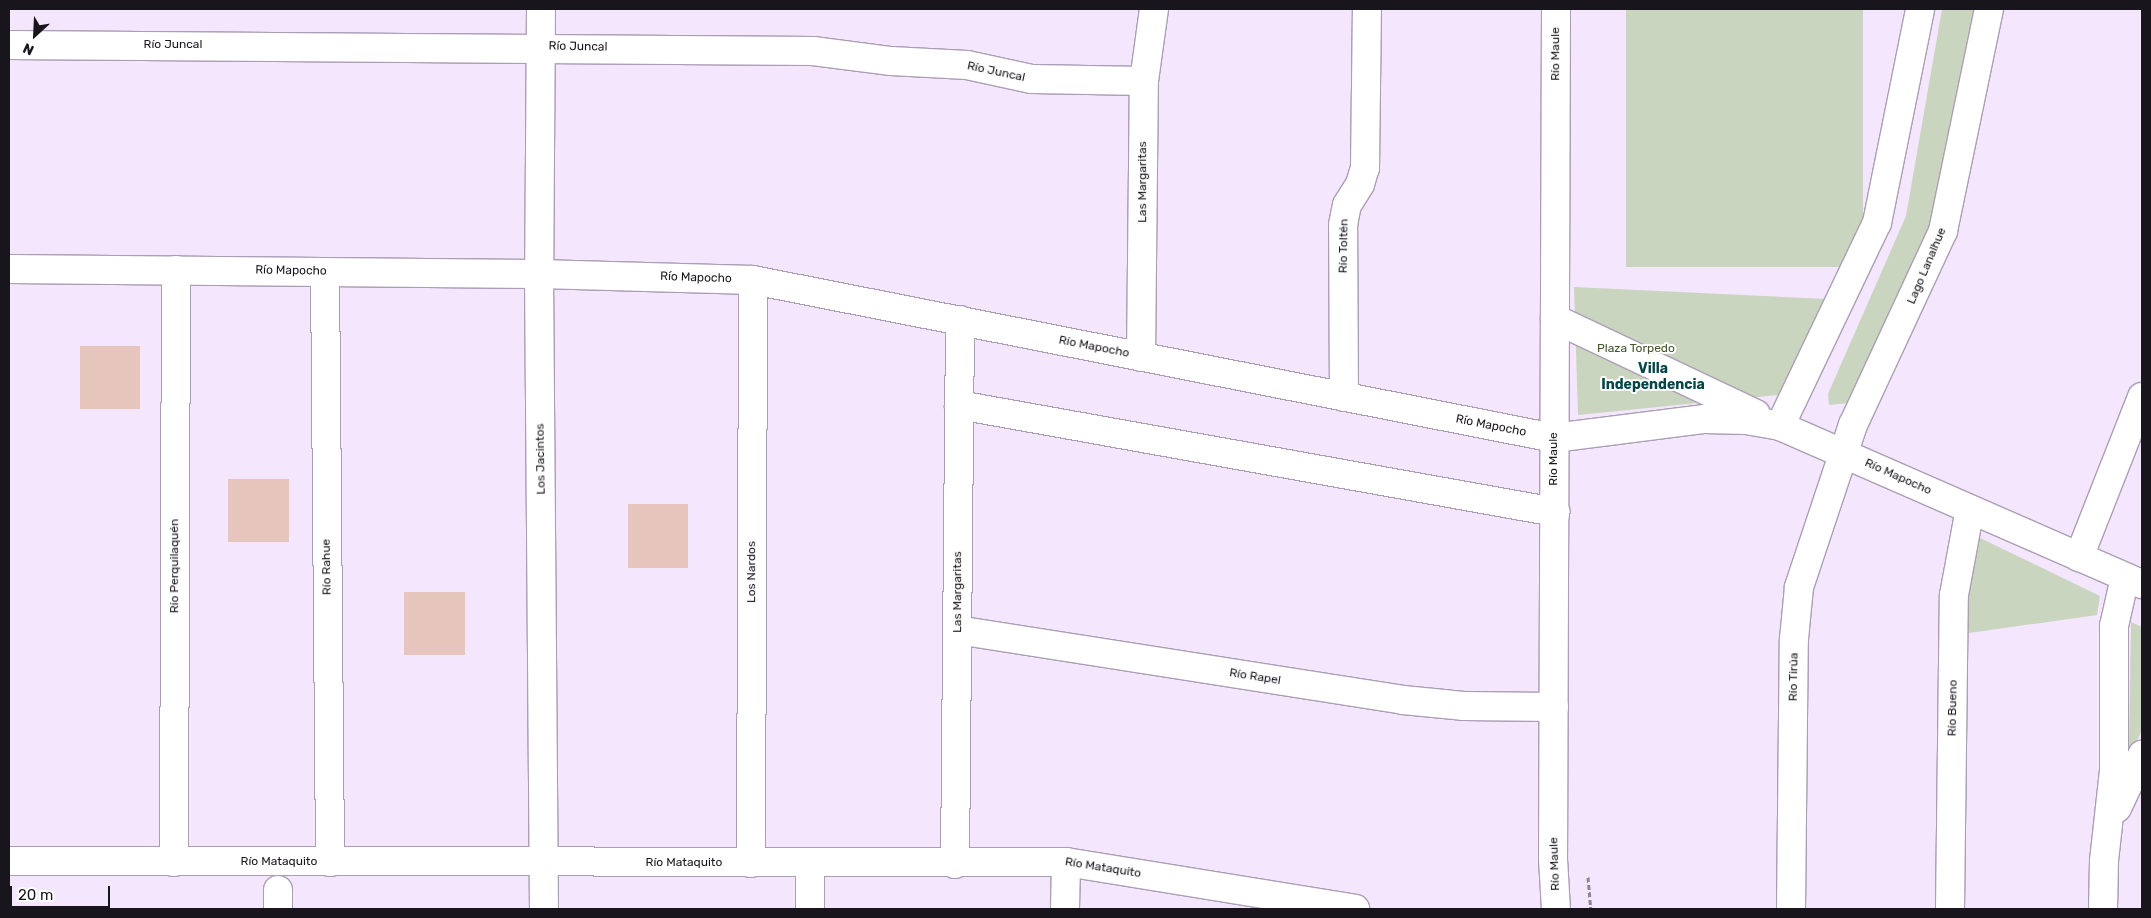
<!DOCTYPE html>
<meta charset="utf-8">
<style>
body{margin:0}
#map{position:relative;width:2151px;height:918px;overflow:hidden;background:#f4e6fd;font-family:Rubik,sans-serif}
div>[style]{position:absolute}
.green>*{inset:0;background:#c9d5be;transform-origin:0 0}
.building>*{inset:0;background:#e6c5bc;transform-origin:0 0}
.path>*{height:3px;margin-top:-1.5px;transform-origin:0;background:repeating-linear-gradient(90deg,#8d8494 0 5px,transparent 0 7.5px)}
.roads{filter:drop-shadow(1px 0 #ab9eb4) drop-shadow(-1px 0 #ab9eb4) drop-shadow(0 1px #ab9eb4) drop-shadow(0 -1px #ab9eb4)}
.minor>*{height:28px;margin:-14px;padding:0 14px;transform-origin:14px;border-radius:14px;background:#fff}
.tertiary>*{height:28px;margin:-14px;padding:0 14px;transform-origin:14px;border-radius:14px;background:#fff}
span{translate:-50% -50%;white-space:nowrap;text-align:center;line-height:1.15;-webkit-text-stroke:4px #fff;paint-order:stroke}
.street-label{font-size:12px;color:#19151c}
.park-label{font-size:12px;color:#41562b}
.neighbourhood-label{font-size:14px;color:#024646;font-weight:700}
.frame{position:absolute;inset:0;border:10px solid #19151c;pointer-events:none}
.north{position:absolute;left:10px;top:10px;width:50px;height:50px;-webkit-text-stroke:4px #fff;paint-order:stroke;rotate:205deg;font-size:14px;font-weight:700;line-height:20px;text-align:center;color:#19151c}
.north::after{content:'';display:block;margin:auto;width:18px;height:22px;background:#19151c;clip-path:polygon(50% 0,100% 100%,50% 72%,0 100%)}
.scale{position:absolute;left:10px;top:886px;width:100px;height:22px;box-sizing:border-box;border:2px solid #19151c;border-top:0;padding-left:6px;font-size:15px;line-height:18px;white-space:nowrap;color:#19151c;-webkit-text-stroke:4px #fff;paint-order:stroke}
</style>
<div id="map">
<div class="green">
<i style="left:1626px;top:9px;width:237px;height:258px"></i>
<i style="clip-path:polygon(1942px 9px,1981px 9px,1927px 238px,1869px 369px,1848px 403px,1829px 405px,1828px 394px,1906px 216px)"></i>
<i style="clip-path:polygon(1574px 287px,1827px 299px,1778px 395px,1578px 415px)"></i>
<i style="clip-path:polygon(1978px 537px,2100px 596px,2097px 615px,1969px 633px,1966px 598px)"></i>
<i style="clip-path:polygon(2131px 622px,2142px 627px,2142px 730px,2133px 749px,2129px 746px)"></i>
</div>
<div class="building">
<i style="left:80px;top:346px;width:60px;height:63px"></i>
<i style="left:228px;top:479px;width:61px;height:63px"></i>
<i style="left:628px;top:504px;width:60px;height:64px"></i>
<i style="left:404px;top:592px;width:61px;height:63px"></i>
</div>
<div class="path">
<i style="left:1588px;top:877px;width:32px;rotate:85deg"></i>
</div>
<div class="roads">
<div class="minor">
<i style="left:541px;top:9px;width:265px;rotate:90.4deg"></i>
<i style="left:539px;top:274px;width:635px;rotate:89.55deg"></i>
<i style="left:9px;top:45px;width:804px;rotate:0.43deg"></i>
<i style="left:813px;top:51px;width:79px;rotate:7.3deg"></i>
<i style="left:891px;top:61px;width:76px;rotate:3deg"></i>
<i style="left:967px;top:65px;width:66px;rotate:12.2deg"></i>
<i style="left:1032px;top:79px;width:112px;rotate:1deg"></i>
<i style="left:325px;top:272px;width:590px;rotate:89.51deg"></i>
<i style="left:1141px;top:357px;width:276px;rotate:-89.4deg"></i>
<i style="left:1144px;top:81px;width:73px;rotate:-82.1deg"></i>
<i style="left:1344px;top:397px;width:172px;rotate:-90.3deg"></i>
<i style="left:1343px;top:225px;width:20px;rotate:-79deg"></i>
<i style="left:1347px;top:205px;width:25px;rotate:-58deg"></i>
<i style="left:1360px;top:184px;width:17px;rotate:-73deg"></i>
<i style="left:1365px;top:168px;width:159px;rotate:-89.3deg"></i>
<i style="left:959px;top:405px;width:606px;rotate:10.18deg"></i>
<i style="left:1780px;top:426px;width:225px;rotate:-64.5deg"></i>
<i style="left:1877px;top:223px;width:218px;rotate:-78.6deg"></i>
<i style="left:2079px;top:557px;width:172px;rotate:-68.5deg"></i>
<i style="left:957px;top:630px;width:451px;rotate:8.9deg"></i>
<i style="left:1403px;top:700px;width:61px;rotate:5.6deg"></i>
<i style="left:1464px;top:706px;width:90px;rotate:0.6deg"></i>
<i style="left:2117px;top:808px;width:59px;rotate:-64.7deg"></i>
<i style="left:9px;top:861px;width:1057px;rotate:0.05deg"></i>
<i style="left:1066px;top:862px;width:293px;rotate:9.2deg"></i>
<i style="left:174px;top:862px;width:592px;rotate:-89.81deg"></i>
<i style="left:751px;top:863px;width:583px;rotate:-89.8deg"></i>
<i style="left:955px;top:864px;width:544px;rotate:-89.47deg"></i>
<i style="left:278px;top:909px;width:19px;rotate:-90deg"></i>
<i style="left:810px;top:909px;width:46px;rotate:-90deg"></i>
<i style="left:1065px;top:909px;width:47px;rotate:-88.8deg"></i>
<i style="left:1791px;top:909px;width:270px;rotate:-89.4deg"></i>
<i style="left:1794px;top:639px;width:52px;rotate:-84.5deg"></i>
<i style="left:1799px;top:587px;width:171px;rotate:-71.6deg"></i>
<i style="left:1853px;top:425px;width:214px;rotate:-65.1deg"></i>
<i style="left:1943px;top:231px;width:227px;rotate:-78.3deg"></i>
<i style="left:1950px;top:909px;width:314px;rotate:-89.3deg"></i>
<i style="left:1954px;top:595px;width:87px;rotate:-79.5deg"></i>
<i style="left:2103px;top:909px;width:48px;rotate:-88.8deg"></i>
<i style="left:2104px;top:861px;width:92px;rotate:-83.7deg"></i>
<i style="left:2114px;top:770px;width:144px;rotate:-90deg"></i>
<i style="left:2114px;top:626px;width:50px;rotate:-77.3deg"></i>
</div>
<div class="tertiary">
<i style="left:1556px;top:9px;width:850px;rotate:90.2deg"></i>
<i style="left:1553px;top:859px;width:50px;rotate:86.6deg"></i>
<i style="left:9px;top:269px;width:530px;rotate:0.54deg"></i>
<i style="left:539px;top:274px;width:214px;rotate:1.6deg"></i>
<i style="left:753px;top:280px;width:816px;rotate:11.16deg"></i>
<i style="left:1554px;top:438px;width:152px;rotate:-7.2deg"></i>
<i style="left:1705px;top:419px;width:41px;rotate:1.4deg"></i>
<i style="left:1746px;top:420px;width:35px;rotate:10deg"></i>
<i style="left:1780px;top:426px;width:395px;rotate:23.6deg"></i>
<i style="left:1555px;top:319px;width:222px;rotate:25.3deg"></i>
</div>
</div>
<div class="street-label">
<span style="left:173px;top:45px">Río Juncal</span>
<span style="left:578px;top:47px;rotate:1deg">Río Juncal</span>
<span style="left:1556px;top:54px;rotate:-90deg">Río Maule</span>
<span style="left:996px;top:72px;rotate:12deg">Río Juncal</span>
<span style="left:1143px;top:182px;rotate:-90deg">Las Margaritas</span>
<span style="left:1344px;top:246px;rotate:-89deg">Río Toltén</span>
<span style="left:1927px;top:266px;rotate:-67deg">Lago Lanalhue</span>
<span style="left:291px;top:271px;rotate:1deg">Río Mapocho</span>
<span style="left:696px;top:278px;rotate:2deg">Río Mapocho</span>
<span style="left:1094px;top:347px;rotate:11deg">Río Mapocho</span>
<span style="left:1491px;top:426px;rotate:11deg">Río Mapocho</span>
<span style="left:541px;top:459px;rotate:-91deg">Los Jacintos</span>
<span style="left:1554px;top:459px;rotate:-90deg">Río Maule</span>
<span style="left:1898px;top:477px;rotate:24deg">Río Mapocho</span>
<span style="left:175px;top:566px;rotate:-90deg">Río Perquilaquén</span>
<span style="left:327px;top:567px;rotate:-91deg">Río Rahue</span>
<span style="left:752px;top:572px;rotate:-90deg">Los Nardos</span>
<span style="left:958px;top:592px;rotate:-90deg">Las Margaritas</span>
<span style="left:1255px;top:677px;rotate:9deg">Río Rapel</span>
<span style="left:1794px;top:677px;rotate:-89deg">Río Tirúa</span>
<span style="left:1953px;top:708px;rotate:-89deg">Río Bueno</span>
<span style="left:279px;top:862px">Río Mataquito</span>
<span style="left:684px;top:863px">Río Mataquito</span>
<span style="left:1555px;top:864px;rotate:-92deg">Río Maule</span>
<span style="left:1103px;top:868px;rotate:9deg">Río Mataquito</span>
</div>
<div class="park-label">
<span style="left:1636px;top:349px">Plaza Torpedo</span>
</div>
<div class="neighbourhood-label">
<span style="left:1653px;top:377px">Villa<br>Independencia</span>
</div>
<div class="frame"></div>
<div class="north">N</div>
<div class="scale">20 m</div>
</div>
